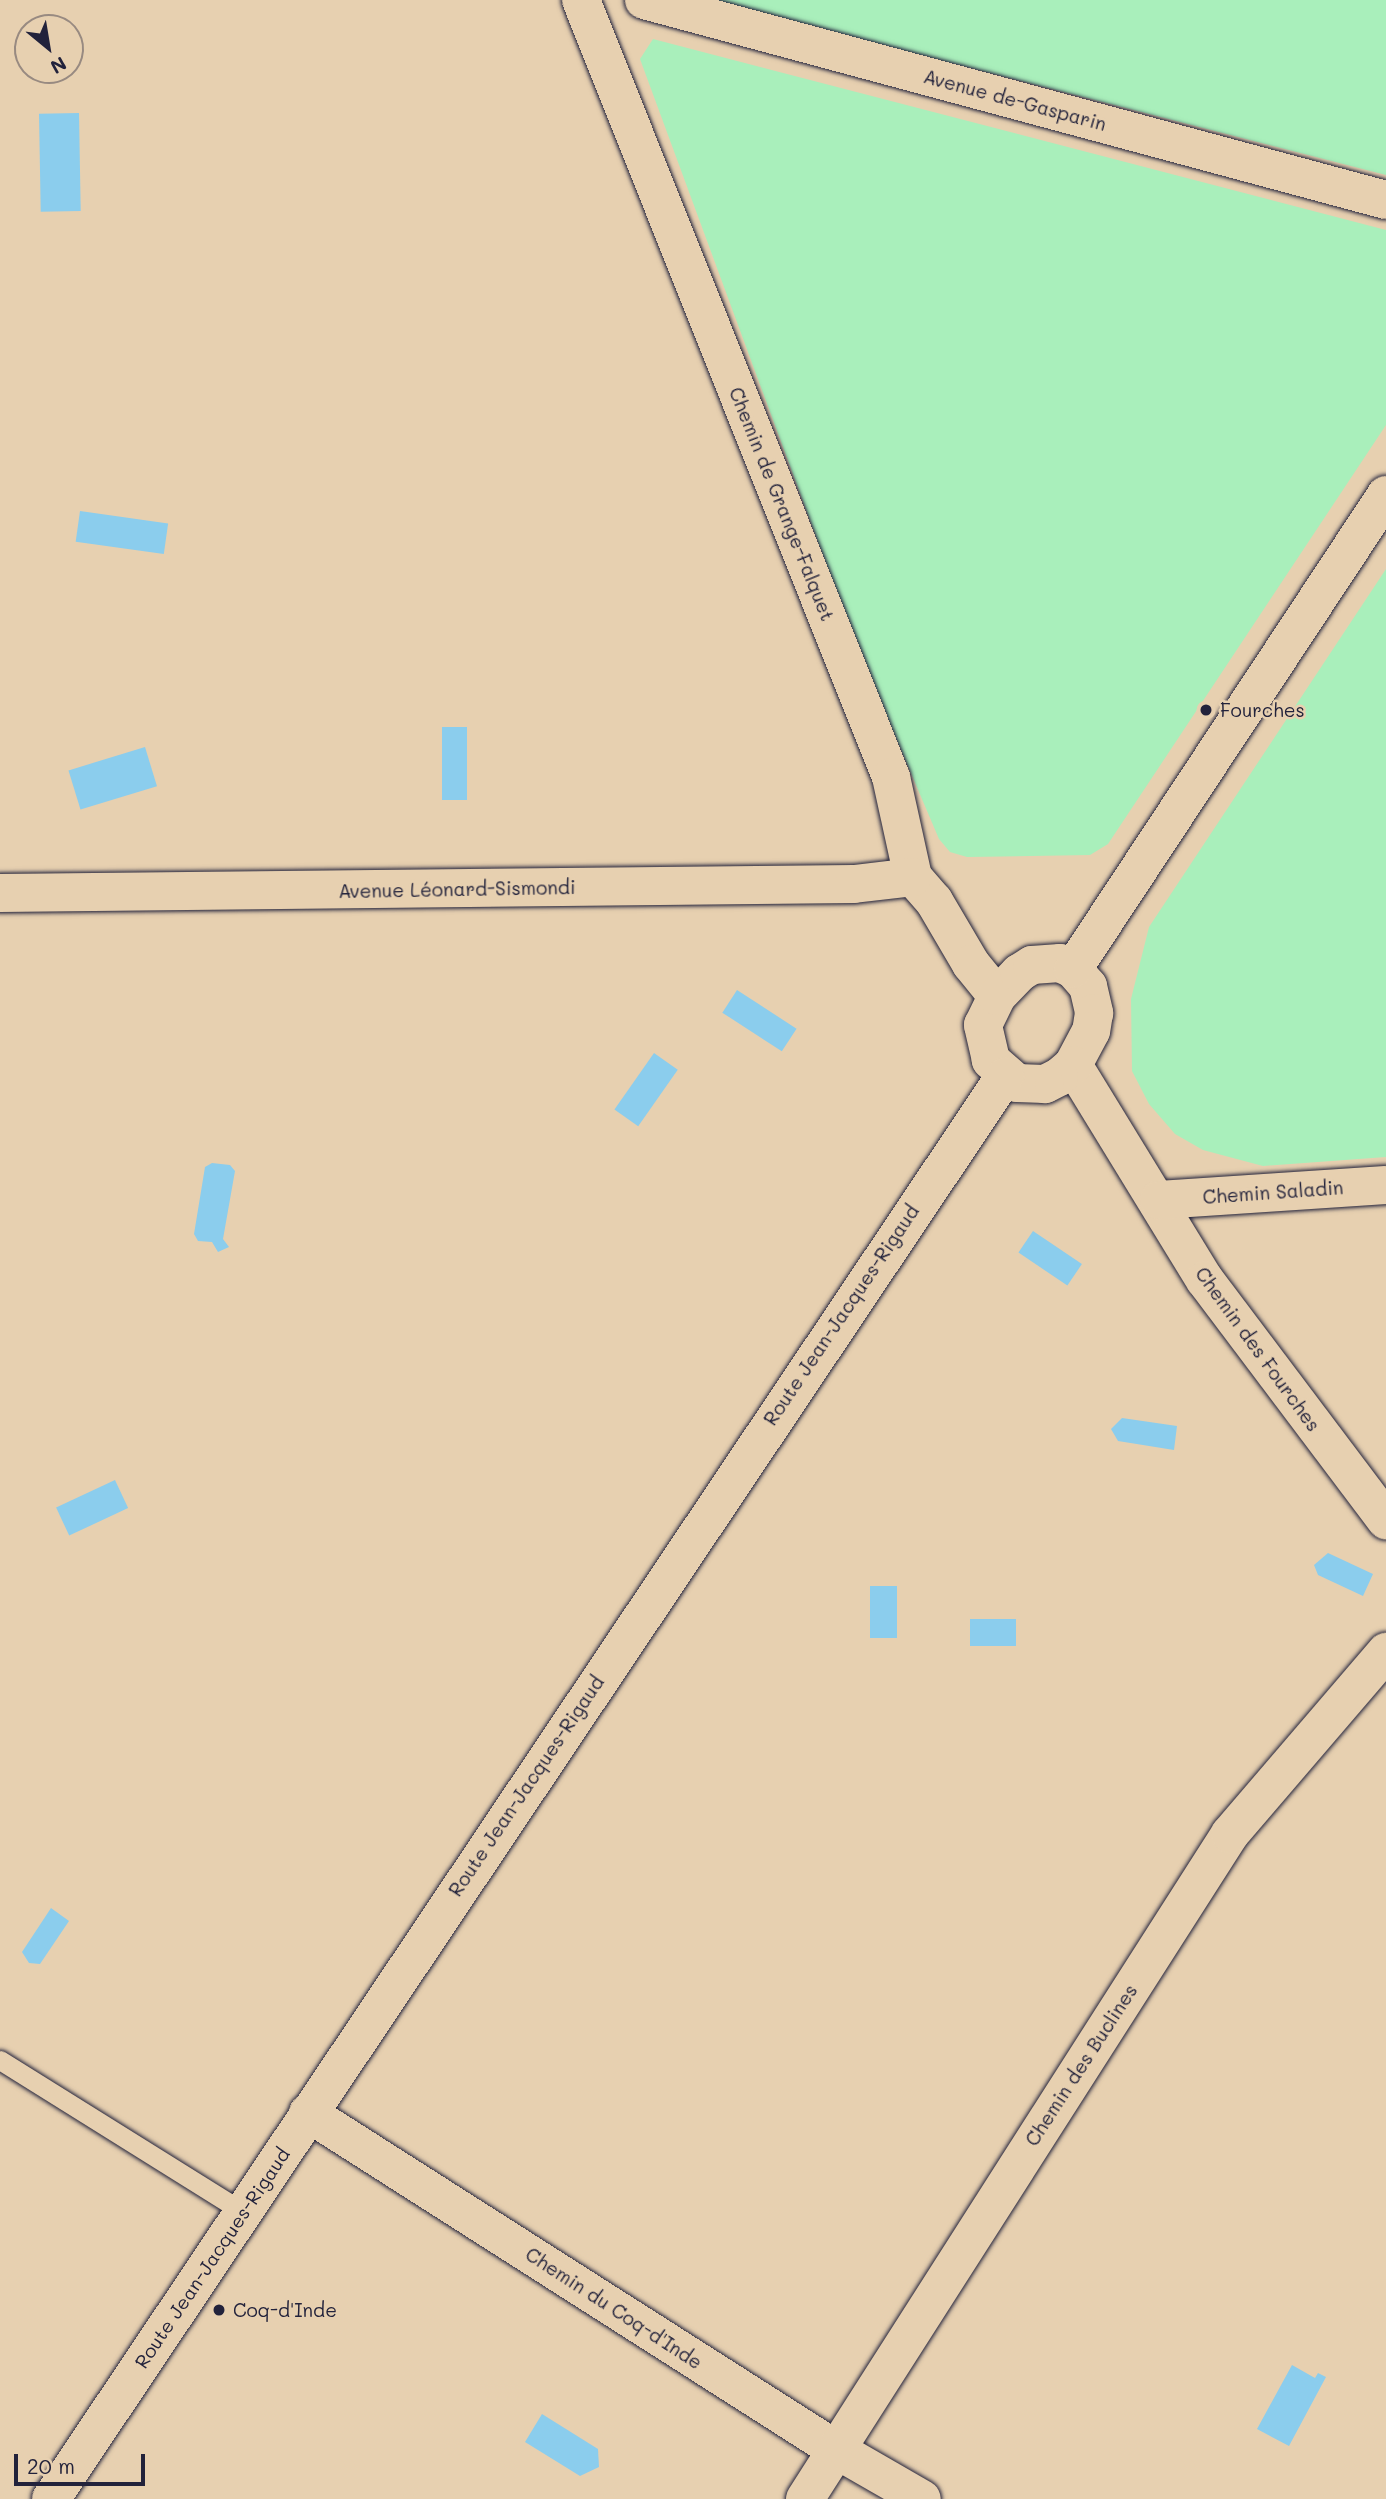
<!DOCTYPE html>
<html>
<head>
<meta charset="utf-8">
<style>
	body { margin:0 }
	#map { position:relative; width:1386px; height:2499px; overflow:hidden; background:#e7d0b0; font-family:Mali,sans-serif }
	div>[style] { position:absolute }
	.green>* { inset:0; background:#a9efbb }
	.water>* { inset:0; background:#8bcded; transform-origin:0 0 }
	.roads { filter:drop-shadow(0 0 2px #22223b) drop-shadow(0 0 2px #22223b) }
	.lane>* { height:19px; margin:-9.5px; padding:0 9.5px; transform-origin:9.5px; border-radius:9.5px; background:#e7d0b0 }
	.street>* { height:38px; margin:-19px; padding:0 19px; transform-origin:19px; border-radius:19px; background:#e7d0b0 }
	.secondary>* { height:38px; margin:-19px; padding:0 19px; transform-origin:19px; border-radius:19px; background:#e7d0b0 }
	.dots>* { width:19px; height:19px; translate:-50% -50%; box-sizing:border-box; border:4px solid #e7d0b0; border-radius:50% }
	span { translate:-50% -50%; white-space:nowrap; text-align:center; line-height:1.15; -webkit-text-stroke:5px #e7d0b0; paint-order:stroke }
	.street-label { font-size:19px; color:#22223b }
	.poi-label { font-size:19px; color:#22223b }
	.left { translate:0 -50%; text-align:left }
	.north { position:absolute; left:14px; top:14px; width:70px; height:70px; box-sizing:border-box; background:#e7d0b0; border:2px solid #988a81; border-radius:50%; rotate:150deg; font-size:19px; font-weight:700; line-height:28px; text-align:center; color:#22223b }
	.north::after { content:''; display:block; margin:auto; width:24px; height:32px; background:#22223b; clip-path:polygon(50% 0,100% 100%,50% 72%,0 100%) }
	.scale { position:absolute; left:14px; top:2454px; width:131px; height:32px; box-sizing:border-box; border:4px solid #22223b; border-top:0; padding-left:9px; font-size:21px; line-height:24px; white-space:nowrap; color:#22223b; -webkit-text-stroke:5px #e7d0b0; paint-order:stroke }
</style>
</head>
<body>
<div id="map">
	<div class="green">
		<div style="clip-path:polygon(709px 0,1386px 0,1386px 175px,916px 54px)"></div>
		<div style="clip-path:polygon(653px 39px,1386px 230px,1386px 425px,1108px 844px,1090px 855px,967px 857px,950px 852px,939px 839px,853px 637px,640px 59px)"></div>
		<div style="clip-path:polygon(1386px 569px,1386px 1157px,1263px 1166px,1203px 1150px,1175px 1134px,1149px 1104px,1132px 1071px,1131px 999px,1149px 927px)"></div>
	</div>
	<div class="water">
		<div style="left:79px;top:113px;width:98px;height:40px;rotate:89deg"></div>
		<div style="left:80px;top:511px;width:89px;height:31px;rotate:8deg"></div>
		<div style="left:442px;top:727px;width:25px;height:73px"></div>
		<div style="left:145px;top:747px;width:41px;height:80px;rotate:73deg"></div>
		<div style="left:737px;top:990px;width:71px;height:27px;rotate:33deg"></div>
		<div style="left:654px;top:1053px;width:29px;height:69px;rotate:35deg"></div>
		<div style="clip-path:polygon(212px 1163px,230px 1165px,235px 1171px,223px 1239px,229px 1247px,218px 1252px,212px 1242px,198px 1241px,194px 1234px,205px 1167px)"></div>
		<div style="left:1033px;top:1231px;width:59px;height:26px;rotate:34deg"></div>
		<div style="clip-path:polygon(1122px 1418px,1177px 1426px,1174px 1450px,1118px 1441px,1111px 1429px)"></div>
		<div style="left:115px;top:1480px;width:31px;height:65px;rotate:65deg"></div>
		<div style="clip-path:polygon(1328px 1553px,1373px 1574px,1363px 1596px,1318px 1575px,1314px 1565px)"></div>
		<div style="left:870px;top:1586px;width:27px;height:52px"></div>
		<div style="left:1016px;top:1619px;width:27px;height:46px;rotate:90deg"></div>
		<div style="clip-path:polygon(51px 1908px,69px 1921px,40px 1964px,29px 1963px,22px 1952px)"></div>
		<div style="clip-path:polygon(1292px 2365px,1315px 2378px,1318px 2373px,1326px 2377px,1289px 2446px,1257px 2429px)"></div>
		<div style="clip-path:polygon(542px 2414px,598px 2449px,599px 2467px,580px 2476px,525px 2442px)"></div>
	</div>
	<div class="roads">
		<div class="lane">
			<div style="left:0;top:2060px;width:287px;rotate:32deg"></div>
		</div>
		<div class="street">
			<div style="left:581px;top:0;width:837px;rotate:68.25deg"></div>
			<div style="left:891px;top:777px;width:102px;rotate:77.6deg"></div>
			<div style="left:913px;top:877px;width:32px;rotate:49deg"></div>
			<div style="left:934px;top:901px;width:73px;rotate:59.6deg"></div>
			<div style="left:971px;top:964px;width:41px;rotate:50.9deg"></div>
			<div style="left:644px;top:0;width:768px;rotate:15.09deg"></div>
			<div style="left:0;top:893px;width:854px;rotate:-0.6deg"></div>
			<div style="left:854px;top:884px;width:59px;rotate:-6.8deg"></div>
			<div style="left:1073px;top:1065px;width:252px;rotate:58.5deg"></div>
			<div style="left:1205px;top:1280px;width:301px;rotate:53deg"></div>
			<div style="left:1159px;top:1200px;width:227px;rotate:-3.8deg"></div>
			<div style="left:308px;top:2113px;width:625px;rotate:32.52deg"></div>
			<div style="left:835px;top:2449px;width:100px;rotate:29.9deg"></div>
			<div style="left:805px;top:2499px;width:789px;rotate:-57.42deg"></div>
			<div style="left:1230px;top:1834px;width:240px;rotate:-49.4deg"></div>
		</div>
		<div class="secondary">
			<div style="left:1060px;top:963px;width:14px;rotate:25deg"></div>
			<div style="left:1073px;top:969px;width:23px;rotate:49deg"></div>
			<div style="left:1088px;top:986px;width:28px;rotate:77deg"></div>
			<div style="left:1094px;top:1013px;width:18px;rotate:99deg"></div>
			<div style="left:1091px;top:1031px;width:38px;rotate:118deg"></div>
			<div style="left:1073px;top:1065px;width:18px;rotate:139deg"></div>
			<div style="left:1059px;top:1077px;width:16px;rotate:153deg"></div>
			<div style="left:1045px;top:1084px;width:28px;rotate:-178deg"></div>
			<div style="left:1017px;top:1083px;width:35px;rotate:-139deg"></div>
			<div style="left:991px;top:1060px;width:36px;rotate:-103deg"></div>
			<div style="left:983px;top:1025px;width:32px;rotate:-64deg"></div>
			<div style="left:997px;top:996px;width:32px;rotate:-46deg"></div>
			<div style="left:1019px;top:973px;width:15px;rotate:-32deg"></div>
			<div style="left:1032px;top:965px;width:28px;rotate:-4deg"></div>
			<div style="left:1073px;top:969px;width:568px;rotate:-56.56deg"></div>
			<div style="left:51px;top:2499px;width:1713px;rotate:-56.16deg"></div>
		</div>
	</div>
	<div class="dots">
		<div style="left:1206px;top:710px;background:#22223b"></div>
		<div style="left:219px;top:2310px;background:#22223b"></div>
	</div>
	<div class="street-label">
		<span style="left:1015px;top:100px;rotate:15deg">Avenue de-Gasparin</span>
		<span style="left:782px;top:504px;rotate:68deg">Chemin de Grange-Falquet</span>
		<span style="left:457px;top:889px;rotate:-1deg">Avenue Léonard-Sismondi</span>
		<span style="left:1273px;top:1192px;rotate:-4deg">Chemin Saladin</span>
		<span style="left:841px;top:1315px;rotate:-56deg">Route Jean-Jacques-Rigaud</span>
		<span style="left:1258px;top:1349px;rotate:54deg">Chemin des Fourches</span>
		<span style="left:526px;top:1786px;rotate:-56deg">Route Jean-Jacques-Rigaud</span>
		<span style="left:1081px;top:2065px;rotate:-57deg">Chemin des Buclines</span>
		<span style="left:212px;top:2258px;rotate:-56deg">Route Jean-Jacques-Rigaud</span>
		<span style="left:614px;top:2308px;rotate:33deg">Chemin du Coq-d'Inde</span>
	</div>
	<div class="poi-label">
		<span class="left" style="left:1220px;top:710px">Fourches</span>
		<span class="left" style="left:233px;top:2310px">Coq-d'Inde</span>
	</div>
	<div class="north">N</div>
	<div class="scale">20 m</div>
</div>
</body>
</html>
